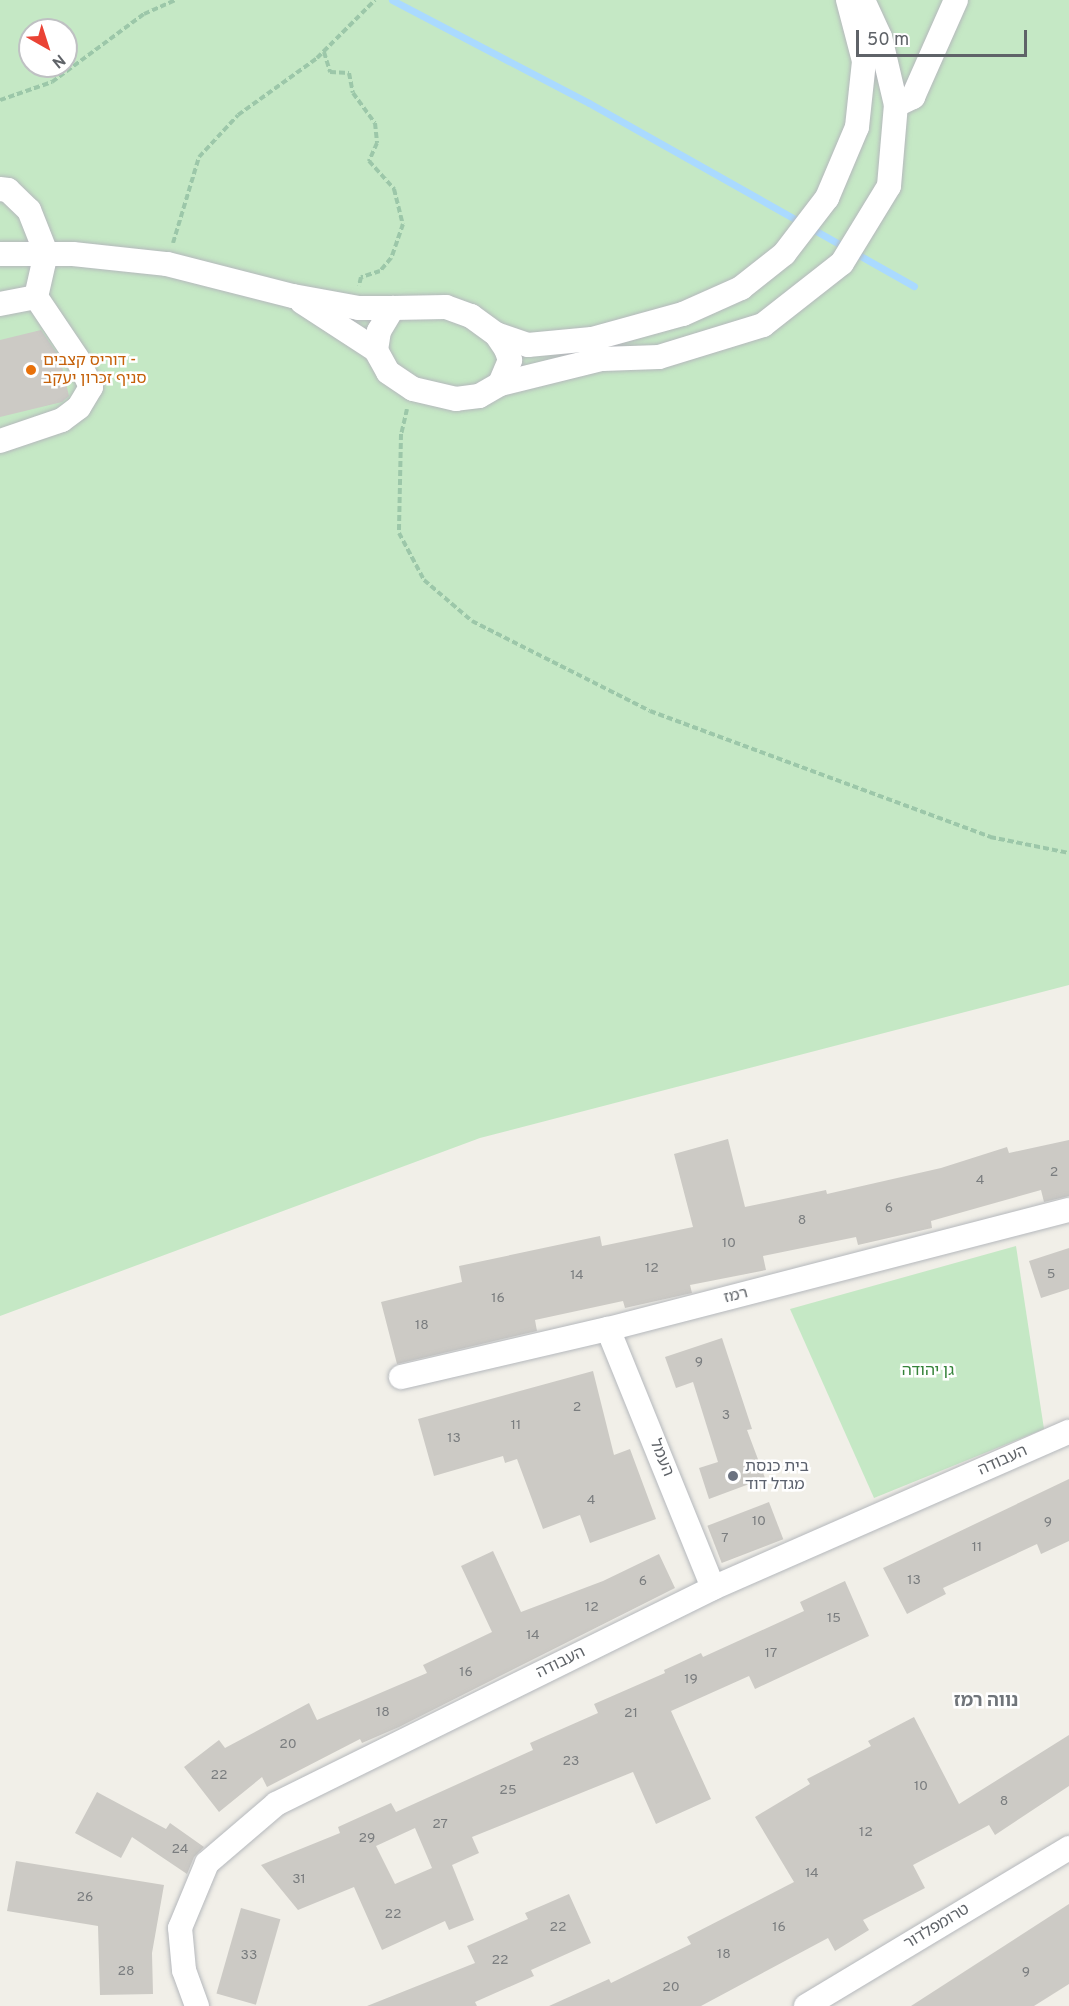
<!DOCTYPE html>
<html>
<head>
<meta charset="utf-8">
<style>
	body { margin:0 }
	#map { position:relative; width:1069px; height:2006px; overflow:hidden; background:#f1efe8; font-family:Overpass,"Noto Sans Hebrew",sans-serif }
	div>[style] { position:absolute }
	.green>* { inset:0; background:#c5e8c5 }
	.stream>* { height:7px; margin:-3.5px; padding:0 3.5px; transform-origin:3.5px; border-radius:3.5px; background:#aadaff }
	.building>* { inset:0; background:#cccac5; transform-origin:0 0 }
	.path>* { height:4px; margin-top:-2px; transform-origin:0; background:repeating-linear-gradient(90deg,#9cc7a9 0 6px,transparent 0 9px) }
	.roads { filter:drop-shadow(0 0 2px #b5b8bc) drop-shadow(0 0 2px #b5b8bc) }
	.minor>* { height:24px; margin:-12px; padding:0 12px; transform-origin:12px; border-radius:12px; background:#fff }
	.dots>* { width:16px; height:16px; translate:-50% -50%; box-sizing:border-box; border:3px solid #fff; border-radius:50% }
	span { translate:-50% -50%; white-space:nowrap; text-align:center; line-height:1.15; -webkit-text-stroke:5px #fff; paint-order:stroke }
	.number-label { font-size:14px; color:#7a7d7f }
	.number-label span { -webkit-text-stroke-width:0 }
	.food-label { font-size:16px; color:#c56008 }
	.left { translate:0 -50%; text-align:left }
	.street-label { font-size:16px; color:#5f6368 }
	.park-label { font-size:16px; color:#348238 }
	.worship-label { font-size:16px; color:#5b616d }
	.neighbourhood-label { font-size:18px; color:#70757a; font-weight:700 }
	.north { position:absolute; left:18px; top:18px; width:60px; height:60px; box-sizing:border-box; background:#fff; border:2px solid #bfc1c3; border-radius:50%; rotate:141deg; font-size:16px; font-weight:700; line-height:24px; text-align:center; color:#5f6368 }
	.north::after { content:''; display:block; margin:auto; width:21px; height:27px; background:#ea4335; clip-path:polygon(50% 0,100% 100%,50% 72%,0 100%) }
	.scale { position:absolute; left:856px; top:30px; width:171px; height:27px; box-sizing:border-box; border:3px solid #5f6368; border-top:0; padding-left:8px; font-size:18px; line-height:21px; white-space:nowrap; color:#5f6368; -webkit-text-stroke:4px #fff; paint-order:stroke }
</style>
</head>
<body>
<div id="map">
	<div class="green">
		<div style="clip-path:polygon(evenodd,0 0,1069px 0,1069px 985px,480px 1138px,0 1316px,0 0,30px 30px,66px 30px,66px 66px,30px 66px,30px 30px)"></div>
		<div style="clip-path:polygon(1016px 1246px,1044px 1429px,874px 1498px,790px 1309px)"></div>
	</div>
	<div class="stream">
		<div style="left:392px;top:0;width:222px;rotate:27.6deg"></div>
		<div style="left:589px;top:103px;width:373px;rotate:29.4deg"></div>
	</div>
	<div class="building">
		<div style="clip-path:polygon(41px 330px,60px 358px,69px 396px,62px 402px,0 417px,0 340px)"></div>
		<div style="clip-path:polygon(728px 1139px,745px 1207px,826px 1190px,827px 1194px,941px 1168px,1007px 1147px,1009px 1153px,1069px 1140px,1069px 1196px,1044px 1202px,1041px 1190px,931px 1221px,932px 1228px,858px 1245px,856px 1237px,763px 1256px,766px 1270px,690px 1285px,692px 1293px,625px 1308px,623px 1301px,535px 1320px,537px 1331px,397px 1364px,381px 1302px,462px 1282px,459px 1266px,600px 1236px,602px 1246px,693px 1227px,674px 1154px)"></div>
		<div style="clip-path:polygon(1069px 1248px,1069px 1289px,1041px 1298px,1029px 1261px)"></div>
		<div style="clip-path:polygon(722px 1338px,752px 1429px,747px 1430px,765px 1478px,709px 1499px,699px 1468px,718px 1462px,693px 1382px,676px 1388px,665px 1357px)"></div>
		<div style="clip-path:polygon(593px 1371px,614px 1455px,630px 1449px,656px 1519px,590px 1543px,580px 1515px,543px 1529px,517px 1459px,505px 1463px,503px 1456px,434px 1476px,418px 1419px)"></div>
		<div style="clip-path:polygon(1069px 1479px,1069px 1541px,1041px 1554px,1037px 1544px,943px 1588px,946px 1594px,907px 1614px,883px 1568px)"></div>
		<div style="left:769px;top:1502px;width:40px;height:66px;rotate:69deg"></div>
		<div style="clip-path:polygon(493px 1551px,521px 1612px,603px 1581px,659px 1554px,675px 1588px,399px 1727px,362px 1743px,360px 1739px,267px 1787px,262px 1777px,219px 1812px,184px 1767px,219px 1740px,225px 1748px,309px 1703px,317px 1720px,427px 1673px,423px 1665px,492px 1632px,461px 1566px)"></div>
		<div style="clip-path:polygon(evenodd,845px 1581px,869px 1636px,755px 1689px,749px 1676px,671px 1711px,711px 1799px,656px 1824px,633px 1772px,472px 1837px,479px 1853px,452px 1865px,474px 1920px,449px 1930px,445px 1921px,382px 1950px,354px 1887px,298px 1910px,261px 1865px,340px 1833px,338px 1827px,391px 1803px,396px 1812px,533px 1750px,530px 1743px,598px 1713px,594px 1704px,665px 1673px,664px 1670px,701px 1653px,703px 1657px,804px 1611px,800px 1602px,845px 1581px,415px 1828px,432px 1868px,395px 1884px,376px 1846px,415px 1828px)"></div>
		<div style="clip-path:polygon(914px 1717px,959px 1804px,1069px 1735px,1069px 1786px,995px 1835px,989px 1825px,913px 1865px,925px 1888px,863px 1920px,869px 1930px,835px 1951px,828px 1938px,701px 2006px,549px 2006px,609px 1979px,611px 1983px,691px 1944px,687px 1937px,794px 1882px,755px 1817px,810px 1784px,807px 1779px,871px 1746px,868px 1741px)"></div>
		<div style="clip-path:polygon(97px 1792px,166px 1829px,170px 1823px,204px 1847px,194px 1857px,187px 1874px,132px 1837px,121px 1858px,75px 1833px)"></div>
		<div style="clip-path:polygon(16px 1861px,164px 1885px,152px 1953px,153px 1994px,100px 1995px,98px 1926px,7px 1911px)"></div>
		<div style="clip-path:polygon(569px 1894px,591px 1943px,531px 1970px,534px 1976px,475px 2002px,477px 2006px,367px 2006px,475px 1963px,467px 1946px,528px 1919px,525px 1913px)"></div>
		<div style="clip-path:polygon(1069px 1904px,1069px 1984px,1034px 2006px,911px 2006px)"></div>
		<div style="left:241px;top:1908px;width:41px;height:89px;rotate:16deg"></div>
	</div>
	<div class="path">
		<div style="left:324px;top:52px;width:21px;rotate:73deg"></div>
		<div style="left:330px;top:72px;width:19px;rotate:3deg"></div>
		<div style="left:349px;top:73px;width:20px;rotate:79deg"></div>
		<div style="left:353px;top:93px;width:37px;rotate:54deg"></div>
		<div style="left:375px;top:123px;width:20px;rotate:84deg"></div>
		<div style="left:377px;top:143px;width:20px;rotate:114deg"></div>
		<div style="left:369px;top:161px;width:38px;rotate:48deg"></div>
		<div style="left:394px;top:189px;width:36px;rotate:76deg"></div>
		<div style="left:403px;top:224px;width:36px;rotate:109deg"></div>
		<div style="left:391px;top:258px;width:17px;rotate:130deg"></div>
		<div style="left:380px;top:271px;width:20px;rotate:162deg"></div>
		<div style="left:361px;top:277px;width:9px;rotate:103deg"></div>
		<div style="left:0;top:100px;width:55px;rotate:-19.1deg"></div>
		<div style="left:52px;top:82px;width:114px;rotate:-36.5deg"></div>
		<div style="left:144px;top:14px;width:34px;rotate:-24deg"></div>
		<div style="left:173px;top:243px;width:90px;rotate:-73.2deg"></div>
		<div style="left:199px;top:157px;width:57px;rotate:-47.1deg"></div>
		<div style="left:238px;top:115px;width:97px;rotate:-35.8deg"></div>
		<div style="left:317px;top:58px;width:82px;rotate:-45deg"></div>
		<div style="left:407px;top:409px;width:26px;rotate:103deg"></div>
		<div style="left:401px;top:434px;width:99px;rotate:91.2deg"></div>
		<div style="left:399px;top:533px;width:53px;rotate:62deg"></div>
		<div style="left:424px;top:580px;width:63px;rotate:40.5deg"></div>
		<div style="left:472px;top:621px;width:199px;rotate:26.8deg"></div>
		<div style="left:650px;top:711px;width:363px;rotate:20.3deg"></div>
		<div style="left:990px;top:837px;width:81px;rotate:11.4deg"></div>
	</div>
	<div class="roads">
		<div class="minor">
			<div style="left:896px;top:105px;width:19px;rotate:-25deg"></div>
			<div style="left:913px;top:97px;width:106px;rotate:-66.1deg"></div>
			<div style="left:0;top:189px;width:8px;rotate:7deg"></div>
			<div style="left:8px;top:190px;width:29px;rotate:44deg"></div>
			<div style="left:29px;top:210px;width:46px;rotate:68.4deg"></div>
			<div style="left:46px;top:253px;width:45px;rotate:102.8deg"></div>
			<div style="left:36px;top:297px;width:37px;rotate:169deg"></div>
			<div style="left:0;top:254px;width:73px"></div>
			<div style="left:73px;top:254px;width:95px;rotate:6.1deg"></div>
			<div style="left:167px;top:264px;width:130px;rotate:14.3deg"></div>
			<div style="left:293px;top:296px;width:67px;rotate:10.3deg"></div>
			<div style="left:359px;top:308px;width:34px"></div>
			<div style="left:302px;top:302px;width:88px;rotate:33deg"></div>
			<div style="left:446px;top:307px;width:27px;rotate:20deg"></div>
			<div style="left:471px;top:316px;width:31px;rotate:36deg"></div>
			<div style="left:496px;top:334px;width:18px;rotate:56deg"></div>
			<div style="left:506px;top:349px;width:12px;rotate:70deg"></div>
			<div style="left:510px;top:360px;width:26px;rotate:113deg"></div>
			<div style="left:500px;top:384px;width:24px;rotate:150deg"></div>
			<div style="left:479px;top:396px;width:23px;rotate:173deg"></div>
			<div style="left:456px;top:399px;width:44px;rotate:-166.9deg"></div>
			<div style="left:413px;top:389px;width:30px;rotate:-146deg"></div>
			<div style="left:388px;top:372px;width:25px;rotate:-119deg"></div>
			<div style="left:376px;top:350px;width:19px;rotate:-81deg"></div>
			<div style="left:379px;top:331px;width:27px;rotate:-59deg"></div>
			<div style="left:393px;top:308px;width:53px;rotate:-1.1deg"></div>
			<div style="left:496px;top:334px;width:34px;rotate:19deg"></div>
			<div style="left:528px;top:345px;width:64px;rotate:-5.4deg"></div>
			<div style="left:592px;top:339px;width:94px;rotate:-15.4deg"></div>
			<div style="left:683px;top:314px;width:64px;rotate:-24.1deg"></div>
			<div style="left:741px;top:288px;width:55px;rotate:-38.3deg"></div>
			<div style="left:784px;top:254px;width:71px;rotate:-52.5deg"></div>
			<div style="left:827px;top:198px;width:77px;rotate:-67.1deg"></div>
			<div style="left:857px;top:127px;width:66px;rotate:-83.9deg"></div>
			<div style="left:864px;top:61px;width:63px;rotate:-104.7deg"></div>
			<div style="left:500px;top:384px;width:105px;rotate:-13.8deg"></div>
			<div style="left:602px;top:359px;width:57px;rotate:-2deg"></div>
			<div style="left:659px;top:357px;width:109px;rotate:-17.1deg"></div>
			<div style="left:763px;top:325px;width:100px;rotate:-38.1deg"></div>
			<div style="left:842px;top:263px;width:90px;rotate:-58.6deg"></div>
			<div style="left:889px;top:186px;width:81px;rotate:-85.1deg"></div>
			<div style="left:896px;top:105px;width:70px;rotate:-103.2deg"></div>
			<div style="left:880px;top:37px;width:41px;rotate:-114.7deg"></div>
			<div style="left:0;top:441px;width:65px;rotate:-18.7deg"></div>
			<div style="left:62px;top:420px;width:21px;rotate:-37deg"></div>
			<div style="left:79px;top:407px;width:23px;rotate:-59deg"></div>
			<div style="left:91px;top:387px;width:32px;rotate:-116deg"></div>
			<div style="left:77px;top:358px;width:73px;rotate:-123.9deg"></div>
			<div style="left:608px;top:1329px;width:279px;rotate:67.9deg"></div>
			<div style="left:401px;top:1377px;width:212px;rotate:-13.1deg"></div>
			<div style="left:608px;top:1329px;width:476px;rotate:-14.5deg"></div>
			<div style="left:197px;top:2006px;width:38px;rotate:-110deg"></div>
			<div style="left:184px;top:1970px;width:42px;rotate:-95.4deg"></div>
			<div style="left:180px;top:1928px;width:70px;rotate:-67.4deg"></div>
			<div style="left:207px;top:1863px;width:91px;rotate:-40.5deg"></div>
			<div style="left:276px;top:1804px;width:487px;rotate:-26.3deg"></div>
			<div style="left:713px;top:1588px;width:389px;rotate:-23.7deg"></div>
			<div style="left:806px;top:2006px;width:307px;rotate:-31deg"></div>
		</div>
	</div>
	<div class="dots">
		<div style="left:31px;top:370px;background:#e8710a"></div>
		<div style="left:733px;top:1476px;background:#6b7280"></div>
	</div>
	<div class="number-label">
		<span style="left:1054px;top:1173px">2</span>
		<span style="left:980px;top:1181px">4</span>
		<span style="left:889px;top:1209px">6</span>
		<span style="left:802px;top:1221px">8</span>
		<span style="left:729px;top:1244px">10</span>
		<span style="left:652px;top:1269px">12</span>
		<span style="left:1051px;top:1275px">5</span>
		<span style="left:577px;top:1276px">14</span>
		<span style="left:498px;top:1299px">16</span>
		<span style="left:422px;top:1326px">18</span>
		<span style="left:699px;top:1363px">9</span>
		<span style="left:577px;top:1408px">2</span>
		<span style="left:726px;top:1416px">3</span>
		<span style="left:516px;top:1426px">11</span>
		<span style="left:454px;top:1439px">13</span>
		<span style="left:591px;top:1501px">4</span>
		<span style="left:759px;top:1522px">10</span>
		<span style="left:1048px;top:1523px">9</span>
		<span style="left:725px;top:1539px">7</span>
		<span style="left:977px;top:1548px">11</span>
		<span style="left:914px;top:1581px">13</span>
		<span style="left:643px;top:1582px">6</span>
		<span style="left:592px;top:1608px">12</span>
		<span style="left:834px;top:1619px">15</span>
		<span style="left:533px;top:1636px">14</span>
		<span style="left:771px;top:1654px">17</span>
		<span style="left:466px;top:1673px">16</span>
		<span style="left:691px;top:1680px">19</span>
		<span style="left:383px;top:1713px">18</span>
		<span style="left:631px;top:1714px">21</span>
		<span style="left:288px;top:1745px">20</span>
		<span style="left:571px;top:1762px">23</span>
		<span style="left:219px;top:1776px">22</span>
		<span style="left:921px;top:1787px">10</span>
		<span style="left:508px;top:1791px">25</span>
		<span style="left:1004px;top:1802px">8</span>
		<span style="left:440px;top:1825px">27</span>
		<span style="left:866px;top:1833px">12</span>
		<span style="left:367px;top:1839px">29</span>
		<span style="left:180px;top:1850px">24</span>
		<span style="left:812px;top:1874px">14</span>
		<span style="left:299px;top:1880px">31</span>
		<span style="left:85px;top:1898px">26</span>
		<span style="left:393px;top:1915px">22</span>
		<span style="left:558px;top:1928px">22</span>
		<span style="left:779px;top:1928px">16</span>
		<span style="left:724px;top:1955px">18</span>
		<span style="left:249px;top:1956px">33</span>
		<span style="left:500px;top:1961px">22</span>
		<span style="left:126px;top:1972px">28</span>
		<span style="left:1026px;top:1973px">9</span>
		<span style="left:671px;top:1988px">20</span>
	</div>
	<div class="food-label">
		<span class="left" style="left:43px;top:370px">דוריס קצבים -<br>סניף זכרון יעקב</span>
	</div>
	<div class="street-label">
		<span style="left:736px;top:1296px;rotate:-14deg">רמז</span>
		<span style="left:661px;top:1458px;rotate:68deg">העמל</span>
		<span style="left:1003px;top:1461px;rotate:-24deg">העבודה</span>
		<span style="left:561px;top:1663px;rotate:-26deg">העבודה</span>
		<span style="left:937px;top:1927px;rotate:-31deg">טרומפלדור</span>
	</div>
	<div class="park-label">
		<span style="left:928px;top:1371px">גן יהודה</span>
	</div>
	<div class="worship-label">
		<span class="left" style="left:745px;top:1476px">בית כנסת<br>מגדל דוד</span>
	</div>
	<div class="neighbourhood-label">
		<span style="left:986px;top:1702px">נווה רמז</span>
	</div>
	<div class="north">N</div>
	<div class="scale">50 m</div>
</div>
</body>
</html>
